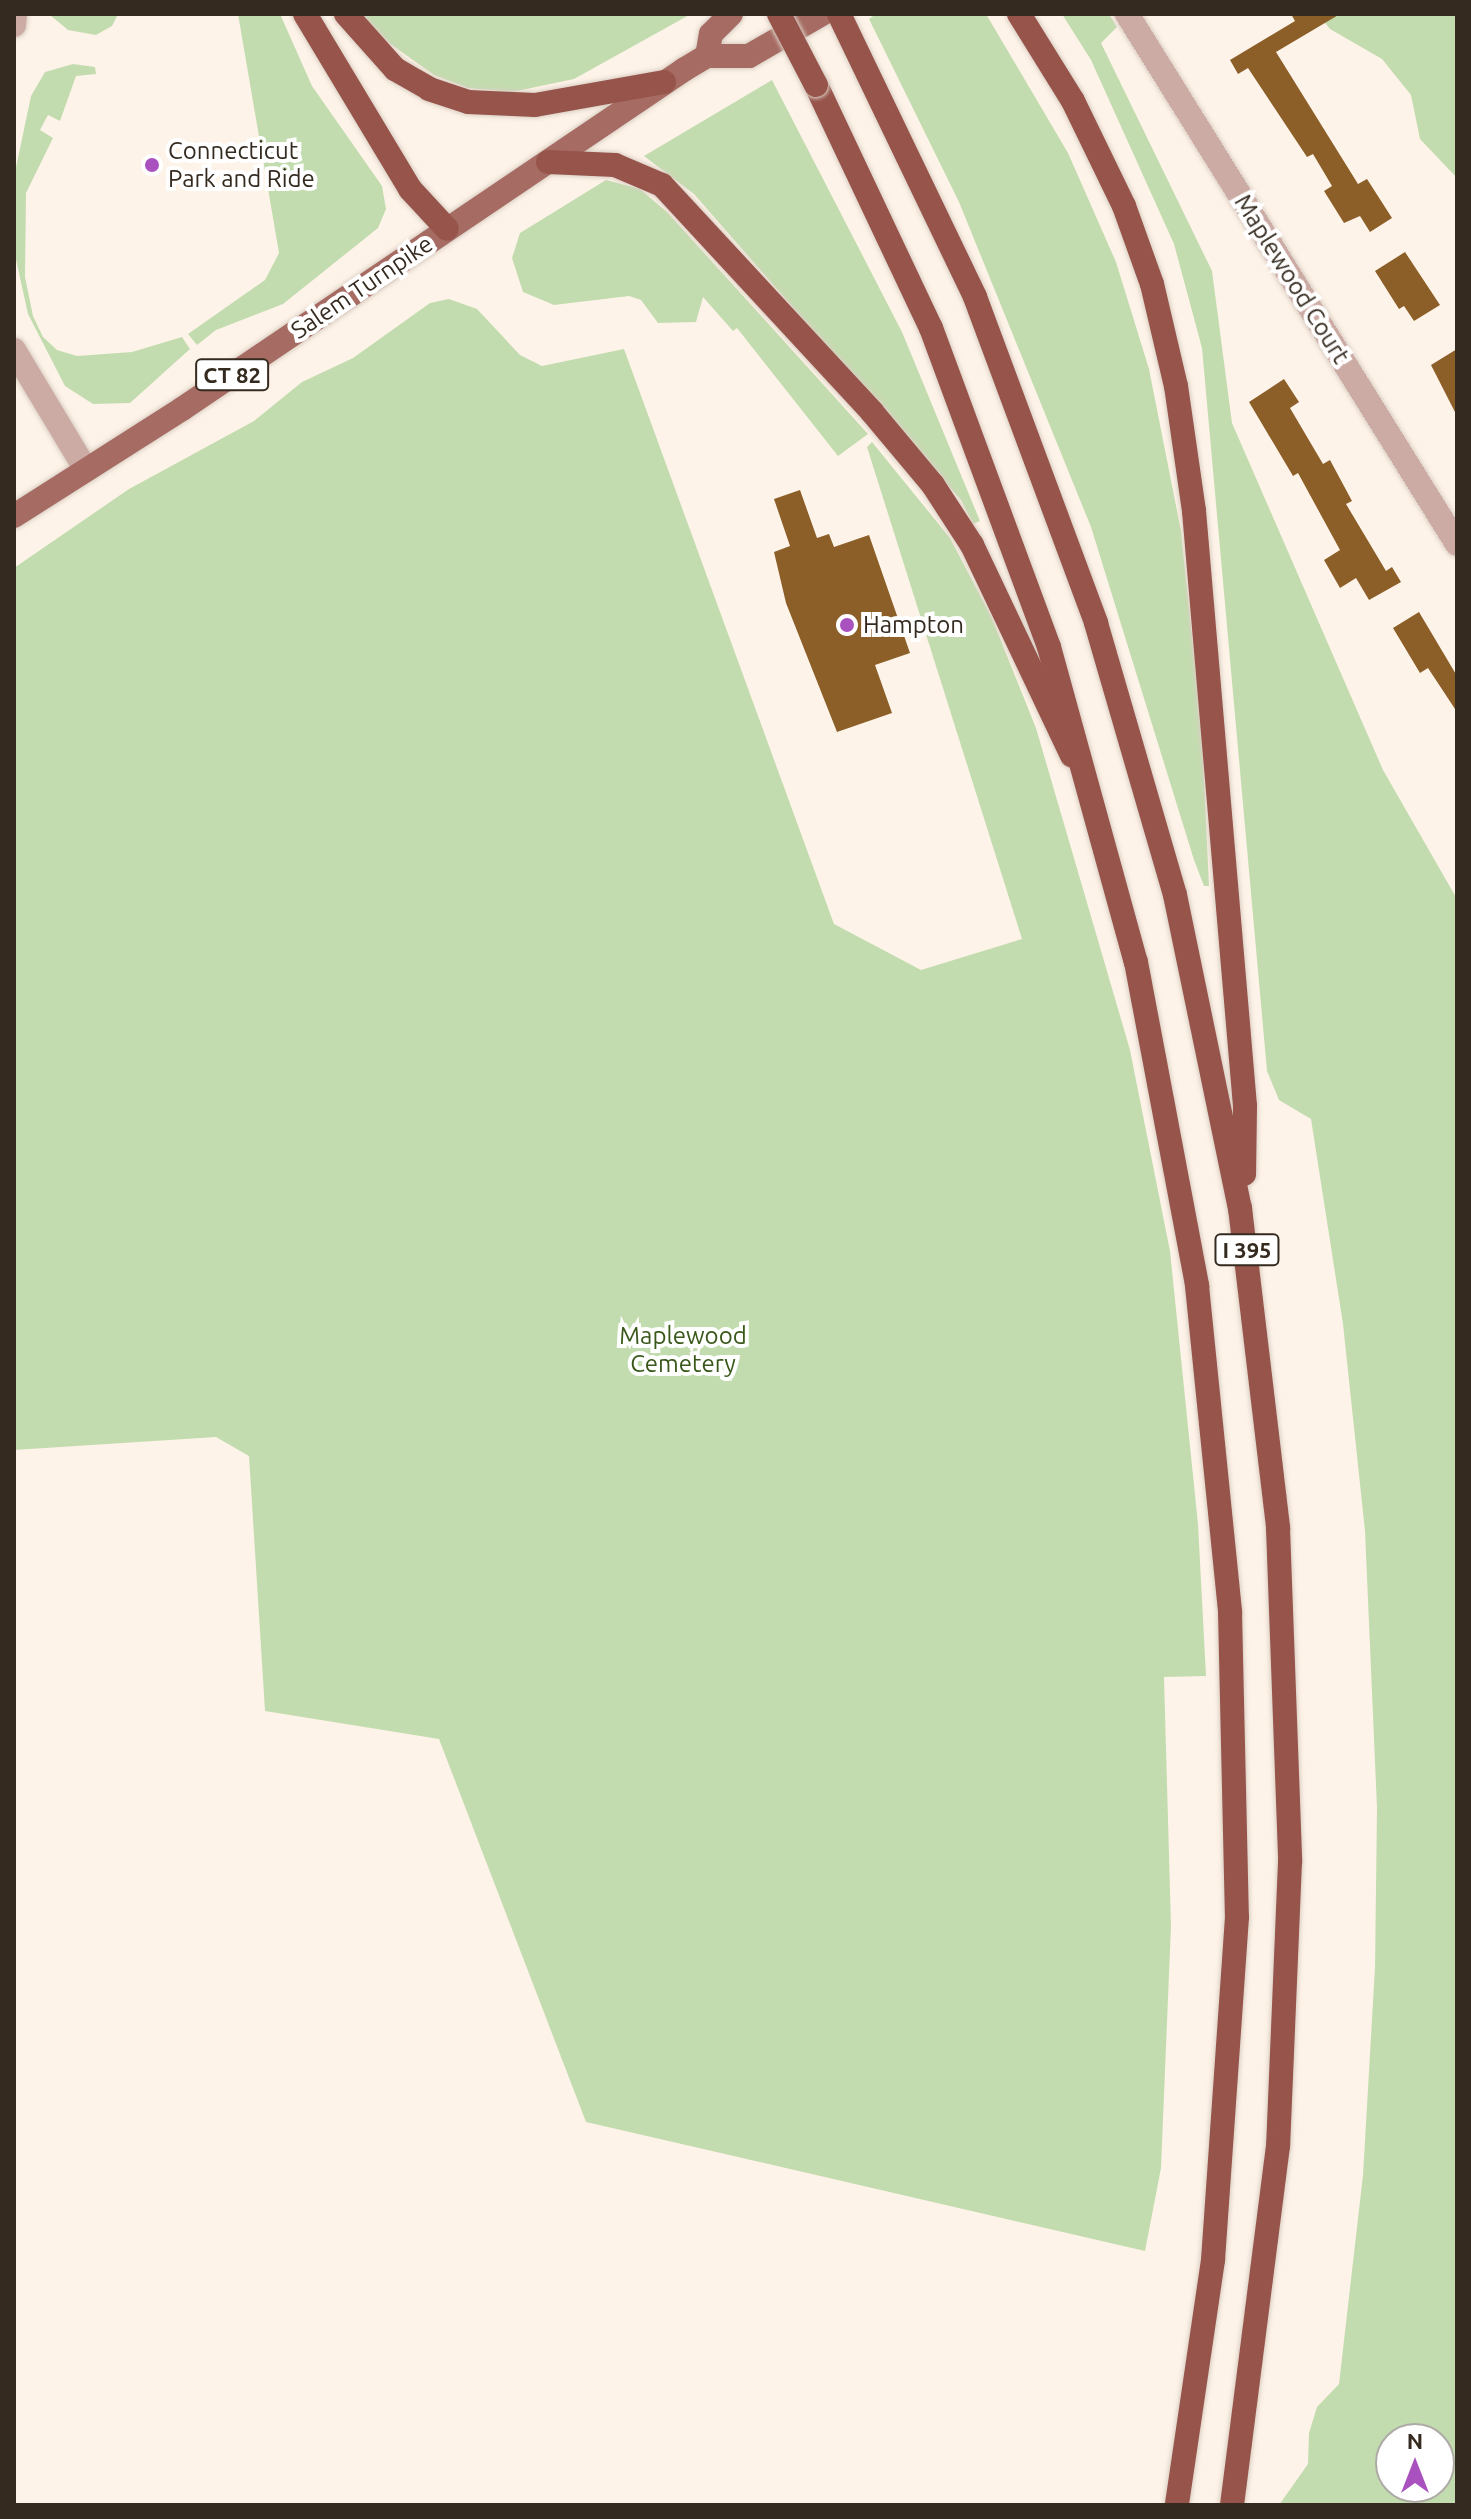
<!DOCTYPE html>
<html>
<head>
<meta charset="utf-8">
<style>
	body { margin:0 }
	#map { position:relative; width:1471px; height:2519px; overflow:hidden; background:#fef3e8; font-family:Ubuntu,sans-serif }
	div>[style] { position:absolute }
	.green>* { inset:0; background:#c3dcaf }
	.building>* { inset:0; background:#8c5f29 }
	.roads { filter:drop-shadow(0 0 2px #dacfc4) drop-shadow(0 0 2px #dacfc4) }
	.minor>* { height:24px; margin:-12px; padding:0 12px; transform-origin:12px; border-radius:12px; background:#cdaba5 }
	.major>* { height:24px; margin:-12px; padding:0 12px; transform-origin:12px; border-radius:12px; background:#a66b63 }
	.highway>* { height:24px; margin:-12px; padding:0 12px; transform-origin:12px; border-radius:12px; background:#97544b }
	.bridges { filter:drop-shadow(0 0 2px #dacfc4) drop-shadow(0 0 2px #dacfc4) }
	.highway-bridge>* { height:24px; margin:-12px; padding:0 12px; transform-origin:12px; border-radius:12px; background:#97544b }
	.dots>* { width:22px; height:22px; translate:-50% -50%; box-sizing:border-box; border:4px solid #fff; border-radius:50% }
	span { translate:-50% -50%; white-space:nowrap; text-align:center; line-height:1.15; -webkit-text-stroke:8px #fff; paint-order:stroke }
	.shield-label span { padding:2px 6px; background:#fff; border:2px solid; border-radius:6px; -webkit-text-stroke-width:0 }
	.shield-label { font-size:22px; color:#342a1f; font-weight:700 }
	.poi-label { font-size:24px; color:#342a1f }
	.left { translate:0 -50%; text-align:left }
	.street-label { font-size:24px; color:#342a1f }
	.park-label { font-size:24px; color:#39581a }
	.frame { position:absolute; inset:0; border:16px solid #342a1f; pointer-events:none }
	.north { position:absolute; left:1375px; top:2423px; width:80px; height:80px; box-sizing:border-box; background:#fff; border:2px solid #aeaaa5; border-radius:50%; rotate:0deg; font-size:22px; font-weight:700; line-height:32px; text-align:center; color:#342a1f }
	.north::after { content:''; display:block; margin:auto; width:28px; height:36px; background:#a952bf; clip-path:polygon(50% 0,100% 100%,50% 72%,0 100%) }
</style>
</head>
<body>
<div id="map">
	<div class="green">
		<div style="clip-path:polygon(238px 14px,280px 14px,312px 86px,382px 186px,386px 209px,378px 228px,283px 304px,216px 330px,197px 345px,188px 334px,265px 280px,279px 253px)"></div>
		<div style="clip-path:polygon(363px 14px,691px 14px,574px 79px,512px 92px,468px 88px,434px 75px,382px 38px)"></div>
		<div style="clip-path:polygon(876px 14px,986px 14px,1068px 153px,1116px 262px,1149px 369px,1181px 531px,1202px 733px,1209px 886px,1204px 886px,1194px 860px,1091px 527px,959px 202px,869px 19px)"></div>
		<div style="clip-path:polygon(evenodd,1062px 14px,1109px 14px,1117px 27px,1101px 43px,1212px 271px,1232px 423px,1383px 770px,1457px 899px,1457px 2505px,1279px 2505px,1308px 2464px,1309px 2433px,1317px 2407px,1339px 2384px,1363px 2175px,1375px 1967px,1377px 1808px,1365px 1531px,1343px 1324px,1311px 1119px,1279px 1100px,1267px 1071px,1202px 348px,1174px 244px,1091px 60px,1062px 14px,1391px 2439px,1439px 2439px,1439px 2487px,1391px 2487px,1391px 2439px)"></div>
		<div style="clip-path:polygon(1318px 14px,1457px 14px,1457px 178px,1420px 139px,1411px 95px,1382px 59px,1330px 29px)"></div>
		<div style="clip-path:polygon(50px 15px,117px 14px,117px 16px,112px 26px,96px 35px,68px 30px)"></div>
		<div style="clip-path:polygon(73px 64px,95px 67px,96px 74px,76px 76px,60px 121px,48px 115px,40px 130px,53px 138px,26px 193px,25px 277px,33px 316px,43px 337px,57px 350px,77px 356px,132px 352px,182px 337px,190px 349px,130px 403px,93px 404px,65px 386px,28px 314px,15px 255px,14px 177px,31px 96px,45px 72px)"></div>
		<div style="clip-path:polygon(772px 80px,902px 332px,980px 521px,973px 524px,961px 500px,694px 194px,644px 156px)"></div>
		<div style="clip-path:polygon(606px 180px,640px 189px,668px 213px,868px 434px,838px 456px,737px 328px,733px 331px,703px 297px,696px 322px,658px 323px,641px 300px,629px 296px,554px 305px,523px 292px,512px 258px,520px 233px)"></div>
		<div style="clip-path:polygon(449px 299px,477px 309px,520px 355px,542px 366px,624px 349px,834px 924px,921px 970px,1022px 939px,867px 447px,872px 442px,950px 538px,991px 616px,1036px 728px,1130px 1050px,1170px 1251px,1198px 1524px,1206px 1676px,1164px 1677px,1171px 1926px,1161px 2168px,1145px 2251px,586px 2122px,439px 1739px,265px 1711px,249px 1456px,216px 1437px,14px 1450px,14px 568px,129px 489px,254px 421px,302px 382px,353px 358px,430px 303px)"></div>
	</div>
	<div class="building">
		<div style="clip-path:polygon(1291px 14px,1340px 14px,1276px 52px,1358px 184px,1367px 179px,1392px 218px,1370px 232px,1360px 216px,1344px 223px,1324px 191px,1332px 186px,1313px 154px,1307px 157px,1248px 68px,1238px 74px,1230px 60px,1295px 21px)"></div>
		<div style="clip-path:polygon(1405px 252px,1440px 305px,1414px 321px,1404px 306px,1399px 309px,1375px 271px)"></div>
		<div style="clip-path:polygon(1457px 349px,1457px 416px,1431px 365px)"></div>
		<div style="clip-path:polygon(1284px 379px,1299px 402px,1290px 408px,1323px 464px,1330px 460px,1352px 501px,1346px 504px,1386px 571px,1392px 567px,1401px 582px,1369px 600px,1356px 578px,1340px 588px,1324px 560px,1340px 550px,1298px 473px,1293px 476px,1249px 402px)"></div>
		<div style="clip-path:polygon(800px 490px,817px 538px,829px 534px,834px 547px,869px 535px,910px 653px,875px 665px,892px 713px,837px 732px,786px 603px,774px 552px,790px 546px,774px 499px)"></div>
		<div style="clip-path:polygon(1419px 612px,1457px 676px,1457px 712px,1428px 668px,1420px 673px,1393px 628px)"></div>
	</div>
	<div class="roads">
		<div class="minor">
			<div style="left:1127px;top:14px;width:624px;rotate:58.09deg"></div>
			<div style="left:14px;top:25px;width:11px;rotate:-85deg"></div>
			<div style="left:14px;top:350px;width:140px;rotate:59deg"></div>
		</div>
		<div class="major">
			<div style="left:707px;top:56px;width:22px;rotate:-80deg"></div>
			<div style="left:711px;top:34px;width:28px;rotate:-45deg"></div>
			<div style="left:14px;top:516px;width:199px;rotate:-32.5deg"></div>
			<div style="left:182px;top:409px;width:607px;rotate:-34.06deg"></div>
			<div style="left:685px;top:69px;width:26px;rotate:-31deg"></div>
			<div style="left:707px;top:56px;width:42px"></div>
			<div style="left:749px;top:56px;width:84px;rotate:-29.9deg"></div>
		</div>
		<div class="highway">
			<div style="left:305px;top:14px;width:204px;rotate:59deg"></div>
			<div style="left:410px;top:189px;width:54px;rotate:47.2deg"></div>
			<div style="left:346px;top:14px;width:74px;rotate:48.3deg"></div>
			<div style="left:395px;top:69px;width:39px;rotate:30deg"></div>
			<div style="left:429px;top:89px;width:41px;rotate:18.4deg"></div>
			<div style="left:468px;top:102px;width:67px;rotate:2.6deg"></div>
			<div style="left:535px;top:105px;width:131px;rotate:-10.1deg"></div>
			<div style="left:839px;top:14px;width:314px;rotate:64.3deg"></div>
			<div style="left:975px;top:297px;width:348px;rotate:69.6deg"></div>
			<div style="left:1096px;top:623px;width:283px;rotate:73.8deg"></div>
			<div style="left:1175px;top:895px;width:320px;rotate:78.3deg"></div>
			<div style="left:1240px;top:1208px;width:322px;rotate:83.2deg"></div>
			<div style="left:1278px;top:1528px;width:334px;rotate:87.9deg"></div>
			<div style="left:1290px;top:1862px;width:284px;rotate:92.4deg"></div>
			<div style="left:1278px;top:2146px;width:362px;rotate:97.3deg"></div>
			<div style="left:1019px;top:14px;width:102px;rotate:58.2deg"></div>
			<div style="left:1073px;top:101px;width:117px;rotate:64.1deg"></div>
			<div style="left:1124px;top:206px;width:83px;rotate:70.3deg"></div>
			<div style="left:1152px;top:284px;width:105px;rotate:76.8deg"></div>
			<div style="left:1176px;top:386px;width:126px;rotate:81.8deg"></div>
			<div style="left:1194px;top:511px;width:597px;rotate:85.1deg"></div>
			<div style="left:1245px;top:1106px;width:68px;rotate:90.8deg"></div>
			<div style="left:816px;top:85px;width:269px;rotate:64.7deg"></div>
			<div style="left:931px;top:328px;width:340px;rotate:69.7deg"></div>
			<div style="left:1049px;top:647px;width:327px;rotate:74.6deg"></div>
			<div style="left:1136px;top:962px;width:330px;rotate:79.3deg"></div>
			<div style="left:1197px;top:1286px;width:328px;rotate:84.2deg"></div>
			<div style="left:1230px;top:1612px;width:305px;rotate:88.7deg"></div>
			<div style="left:1237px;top:1917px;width:344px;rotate:94deg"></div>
			<div style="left:1213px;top:2260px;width:248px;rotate:98.4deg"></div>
			<div style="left:548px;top:162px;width:67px;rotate:2.6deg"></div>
			<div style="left:615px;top:165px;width:51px;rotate:23.1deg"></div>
			<div style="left:662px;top:185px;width:309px;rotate:47.2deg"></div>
			<div style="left:872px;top:412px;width:95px;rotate:50.1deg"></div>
			<div style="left:933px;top:485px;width:72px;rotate:57deg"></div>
			<div style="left:972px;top:545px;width:233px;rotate:64.6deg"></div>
		</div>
	</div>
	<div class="bridges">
		<div class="highway-bridge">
			<div style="left:779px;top:14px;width:80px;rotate:62.5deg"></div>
		</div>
	</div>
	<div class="dots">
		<div style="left:152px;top:165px;background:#a952bf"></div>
		<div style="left:847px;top:625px;background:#a952bf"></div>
	</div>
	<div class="shield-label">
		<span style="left:232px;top:375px">CT 82</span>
		<span style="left:1247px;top:1250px">I 395</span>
	</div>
	<div class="poi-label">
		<span class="left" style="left:168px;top:165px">Connecticut<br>Park and Ride</span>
		<span class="left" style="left:863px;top:625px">Hampton</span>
	</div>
	<div class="street-label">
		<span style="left:1292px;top:279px;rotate:58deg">Maplewood Court</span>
		<span style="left:362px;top:287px;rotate:-34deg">Salem Turnpike</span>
	</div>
	<div class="park-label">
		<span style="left:683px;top:1350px">Maplewood<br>Cemetery</span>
	</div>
	<div class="frame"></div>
	<div class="north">N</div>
</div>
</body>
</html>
